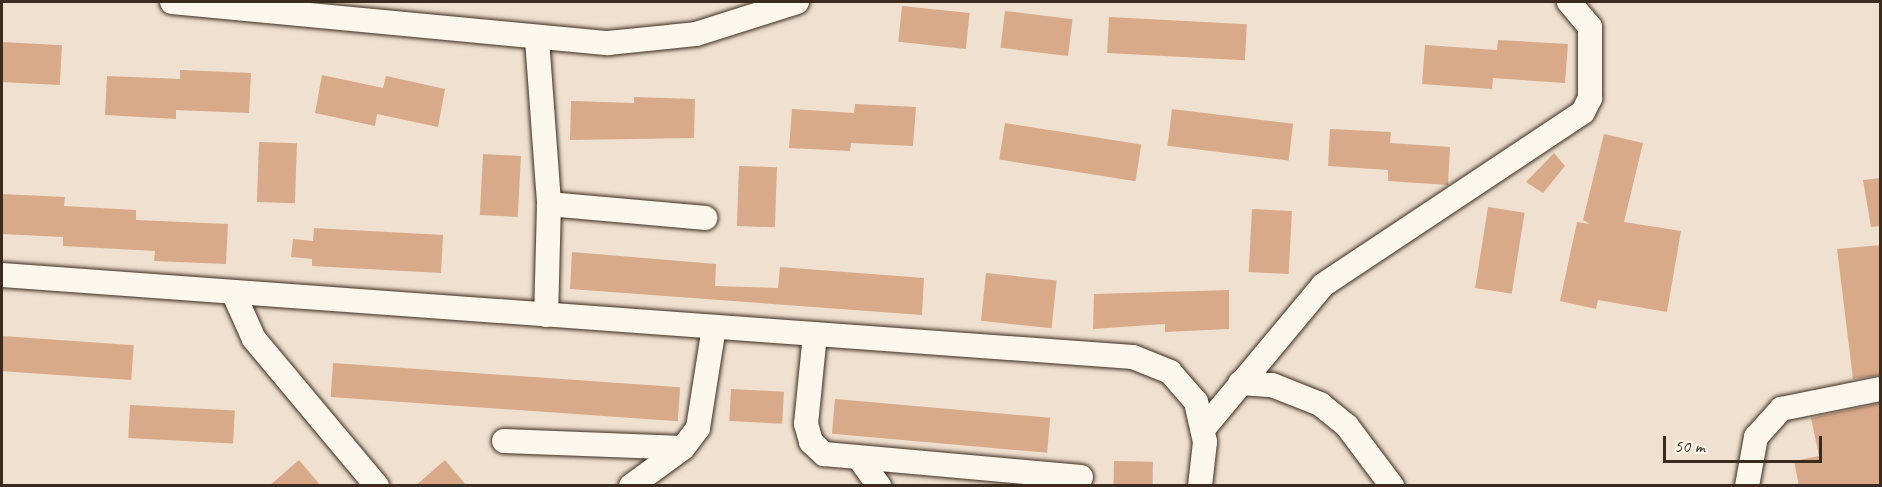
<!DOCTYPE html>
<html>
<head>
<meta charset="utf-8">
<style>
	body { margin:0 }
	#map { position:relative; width:1882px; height:487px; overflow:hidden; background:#f0e0cf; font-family:Caveat,sans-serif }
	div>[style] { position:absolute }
	.building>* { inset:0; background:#d8aa8a; transform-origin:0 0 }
	.roads { filter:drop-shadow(0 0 2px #3b2a1e) drop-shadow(0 0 2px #3b2a1e) }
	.street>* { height:24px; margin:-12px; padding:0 12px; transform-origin:12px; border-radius:12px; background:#fbf7ec }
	span { translate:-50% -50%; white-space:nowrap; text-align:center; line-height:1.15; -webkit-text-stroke:6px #fbf7ec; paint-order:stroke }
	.frame { position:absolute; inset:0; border:3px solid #3b2a1e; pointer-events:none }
	.scale { position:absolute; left:1663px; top:436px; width:159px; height:27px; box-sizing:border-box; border:3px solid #3b2a1e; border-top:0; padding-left:8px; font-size:18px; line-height:21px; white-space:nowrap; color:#3b2a1e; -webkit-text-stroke:4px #fbf7ec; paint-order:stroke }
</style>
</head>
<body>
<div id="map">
	<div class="building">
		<div style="left:902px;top:6px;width:68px;height:36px;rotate:6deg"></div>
		<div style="left:1005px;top:11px;width:68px;height:37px;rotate:7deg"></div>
		<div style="left:1109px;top:17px;width:138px;height:36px;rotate:3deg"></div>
		<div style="clip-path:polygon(1498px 40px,1568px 44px,1565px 83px,1493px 78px,1492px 89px,1422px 84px,1425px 45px,1497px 50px)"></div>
		<div style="left:2px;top:42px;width:60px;height:40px;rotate:3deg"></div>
		<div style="clip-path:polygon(180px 70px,251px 73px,249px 113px,176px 110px,176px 119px,105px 115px,107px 76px,180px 79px)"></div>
		<div style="clip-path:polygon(322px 75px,383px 88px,386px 76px,445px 89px,438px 127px,377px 114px,375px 126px,315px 113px)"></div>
		<div style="clip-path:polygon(634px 97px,695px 99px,694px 138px,570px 140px,571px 101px,634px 103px)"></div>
		<div style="clip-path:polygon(855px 104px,916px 107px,913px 146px,851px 143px,850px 151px,789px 148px,792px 109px,854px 113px)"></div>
		<div style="left:1172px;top:109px;width:122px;height:37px;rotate:7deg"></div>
		<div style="left:1005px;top:123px;width:138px;height:37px;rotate:9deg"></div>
		<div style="clip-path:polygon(1330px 129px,1391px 132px,1390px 143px,1450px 147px,1448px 185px,1388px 181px,1388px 170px,1328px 166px)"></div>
		<div style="clip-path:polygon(1604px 134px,1643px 143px,1624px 222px,1681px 231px,1667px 312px,1598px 300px,1596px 309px,1560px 301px,1577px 222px,1590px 224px,1583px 220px)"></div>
		<div style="left:259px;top:142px;width:38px;height:60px;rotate:2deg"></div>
		<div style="clip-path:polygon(1554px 153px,1565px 166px,1543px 193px,1526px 182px)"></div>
		<div style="left:483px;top:154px;width:38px;height:61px;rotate:3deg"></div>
		<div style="left:739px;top:166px;width:38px;height:60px;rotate:2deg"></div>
		<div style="clip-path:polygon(1881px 178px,1881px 226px,1871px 227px,1863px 180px)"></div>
		<div style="clip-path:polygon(2px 194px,65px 197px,64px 206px,136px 210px,136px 220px,228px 224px,226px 264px,154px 261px,155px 251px,63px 246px,63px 237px,2px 234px)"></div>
		<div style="left:1488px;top:207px;width:37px;height:82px;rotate:9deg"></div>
		<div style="left:1252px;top:209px;width:40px;height:63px;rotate:3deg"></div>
		<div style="clip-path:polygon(314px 228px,443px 235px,441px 273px,312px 266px,312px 259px,291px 257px,293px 239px,313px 241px)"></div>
		<div style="clip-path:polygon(1881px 245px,1881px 375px,1853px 379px,1837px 249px)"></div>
		<div style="clip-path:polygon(572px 252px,716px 264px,715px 286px,778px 288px,780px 267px,924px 278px,922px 315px,570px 289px)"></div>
		<div style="left:986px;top:273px;width:71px;height:48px;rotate:6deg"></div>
		<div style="clip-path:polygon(1229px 290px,1229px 329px,1165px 332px,1165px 324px,1093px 329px,1094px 294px)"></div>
		<div style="left:2px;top:336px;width:132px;height:35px;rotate:4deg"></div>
		<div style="left:333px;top:363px;width:348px;height:34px;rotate:4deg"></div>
		<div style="left:731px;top:389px;width:53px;height:32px;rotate:3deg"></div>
		<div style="left:835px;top:399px;width:216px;height:35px;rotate:5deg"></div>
		<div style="clip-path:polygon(1881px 403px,1881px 486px,1799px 486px,1794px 461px,1819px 456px,1811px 418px)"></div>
		<div style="left:130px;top:405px;width:105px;height:33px;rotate:3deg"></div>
		<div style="clip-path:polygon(299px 460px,321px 486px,269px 486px)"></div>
		<div style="clip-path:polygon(445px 460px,467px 486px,415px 486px)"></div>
		<div style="left:1114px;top:461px;width:39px;height:25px;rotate:1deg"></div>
	</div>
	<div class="roads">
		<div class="street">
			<div style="left:172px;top:2px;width:438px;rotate:5.4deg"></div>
			<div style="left:608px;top:43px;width:88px;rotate:-5.8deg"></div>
			<div style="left:696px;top:34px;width:106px;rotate:-17.6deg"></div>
			<div style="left:537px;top:39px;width:165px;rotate:85.8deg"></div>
			<div style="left:549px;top:204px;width:111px;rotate:91.5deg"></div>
			<div style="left:549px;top:204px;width:157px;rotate:5.1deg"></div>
			<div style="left:2px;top:275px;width:1134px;rotate:4.15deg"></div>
			<div style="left:1133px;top:357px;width:40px;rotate:22deg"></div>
			<div style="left:1170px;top:372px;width:40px;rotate:49deg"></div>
			<div style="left:1196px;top:402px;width:41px;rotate:77.3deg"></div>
			<div style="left:1205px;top:442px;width:44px;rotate:96.5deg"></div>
			<div style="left:233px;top:292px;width:51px;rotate:65.9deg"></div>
			<div style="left:254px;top:339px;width:192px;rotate:50.1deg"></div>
			<div style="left:815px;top:334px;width:90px;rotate:95.7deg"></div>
			<div style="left:806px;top:424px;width:19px;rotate:74deg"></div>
			<div style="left:811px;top:442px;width:18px;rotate:43deg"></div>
			<div style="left:824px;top:454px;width:258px;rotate:5.1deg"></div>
			<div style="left:1240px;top:383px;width:32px;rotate:4deg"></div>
			<div style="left:1272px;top:385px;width:52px;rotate:21.6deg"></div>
			<div style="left:1320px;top:404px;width:35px;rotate:39deg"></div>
			<div style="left:1347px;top:426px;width:75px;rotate:53.1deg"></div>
			<div style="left:1204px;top:428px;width:186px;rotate:-50.2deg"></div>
			<div style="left:1323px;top:285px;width:312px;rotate:-33.6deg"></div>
			<div style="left:1583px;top:112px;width:16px;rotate:-63deg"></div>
			<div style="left:1590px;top:98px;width:71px;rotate:-90deg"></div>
			<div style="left:1590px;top:27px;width:33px;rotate:-130deg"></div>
			<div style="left:504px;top:441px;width:179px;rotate:2.2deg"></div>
			<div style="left:861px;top:461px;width:31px;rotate:54deg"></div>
			<div style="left:631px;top:486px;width:64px;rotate:-36.2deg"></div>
			<div style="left:683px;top:448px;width:25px;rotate:-53deg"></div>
			<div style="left:698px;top:428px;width:102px;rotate:-81deg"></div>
			<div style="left:1747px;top:486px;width:50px;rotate:-79.6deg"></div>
			<div style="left:1756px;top:437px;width:38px;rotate:-48deg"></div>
			<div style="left:1781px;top:409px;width:101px;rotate:-11.4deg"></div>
		</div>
	</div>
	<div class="frame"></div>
	<div class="scale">50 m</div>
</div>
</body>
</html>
